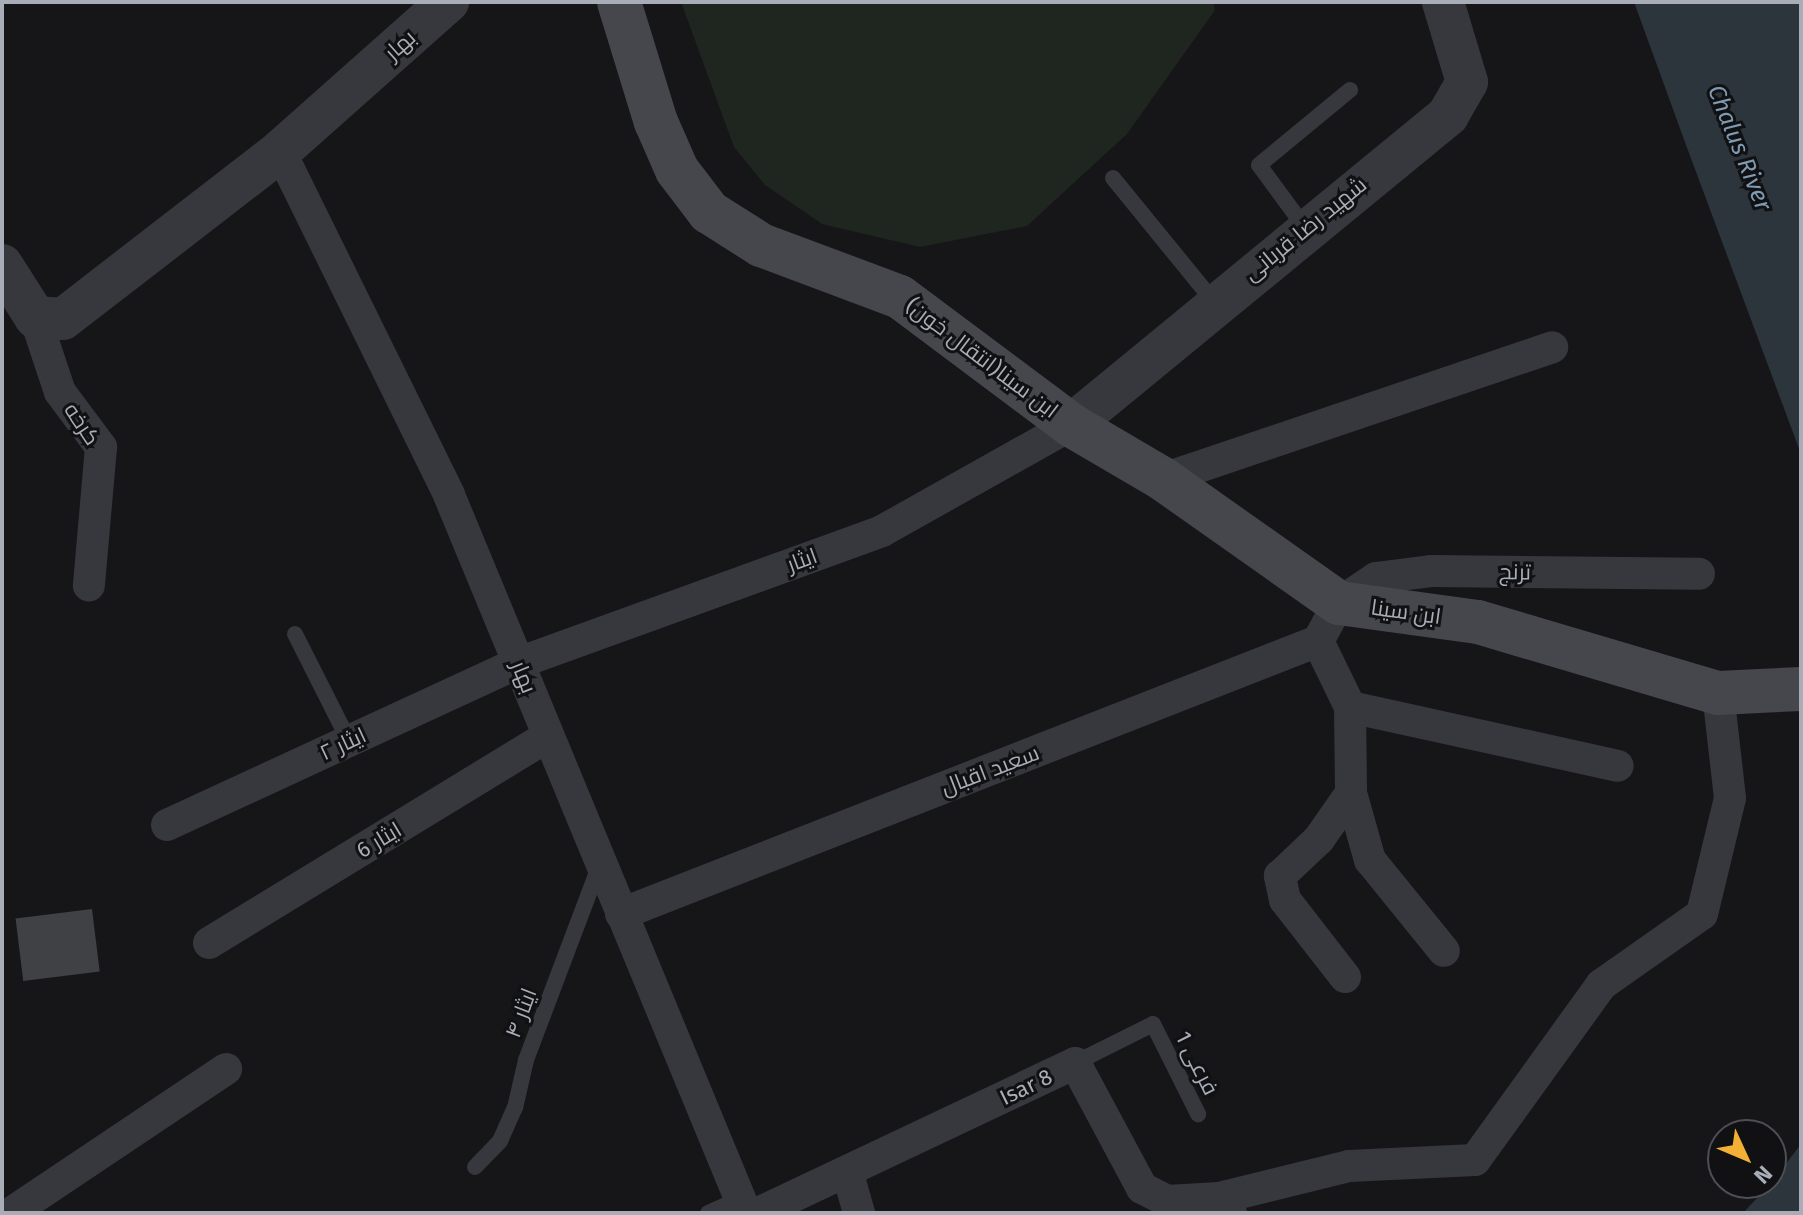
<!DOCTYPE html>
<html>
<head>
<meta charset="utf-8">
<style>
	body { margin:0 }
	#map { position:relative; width:1803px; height:1215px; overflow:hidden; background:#161618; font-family:"Fira Sans",Cairo,sans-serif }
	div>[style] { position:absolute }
	.green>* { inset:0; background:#1e261f }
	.water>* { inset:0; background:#2c353c }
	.building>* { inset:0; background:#404145; transform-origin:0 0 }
	.service>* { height:16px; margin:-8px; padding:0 8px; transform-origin:8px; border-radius:8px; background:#37383d }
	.minor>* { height:32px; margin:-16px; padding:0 16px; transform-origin:16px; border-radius:16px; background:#37383d }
	.tertiary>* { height:42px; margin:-21px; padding:0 21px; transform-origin:21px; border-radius:21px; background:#37383d }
	.secondary>* { height:44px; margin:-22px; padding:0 22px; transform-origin:22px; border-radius:22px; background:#45474d }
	span { translate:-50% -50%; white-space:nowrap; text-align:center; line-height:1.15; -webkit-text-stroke:6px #111113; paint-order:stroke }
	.street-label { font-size:22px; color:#a8adb8 }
	.water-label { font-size:24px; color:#7f9bb3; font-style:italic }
	.frame { position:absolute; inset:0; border:4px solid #a8adb8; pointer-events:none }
	.north { position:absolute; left:1707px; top:1119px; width:80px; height:80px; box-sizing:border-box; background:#111113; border:2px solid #4d4f55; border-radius:50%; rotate:134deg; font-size:22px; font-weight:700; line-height:32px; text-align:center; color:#a8adb8 }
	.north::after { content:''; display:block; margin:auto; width:28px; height:36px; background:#f2b134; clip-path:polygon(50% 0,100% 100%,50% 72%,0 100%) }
</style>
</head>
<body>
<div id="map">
	<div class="green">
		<div style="clip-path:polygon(681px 2px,1213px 2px,1215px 10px,1127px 134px,1027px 226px,920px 247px,822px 224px,765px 185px,734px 147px)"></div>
	</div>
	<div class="water">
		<div style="clip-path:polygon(1634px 2px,1801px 2px,1801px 454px,1686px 145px)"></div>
		<div style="clip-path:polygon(1801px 1144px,1801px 1213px,1743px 1213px,1771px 1183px)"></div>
	</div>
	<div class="building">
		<div style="left:92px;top:909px;width:63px;height:77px;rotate:83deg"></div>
	</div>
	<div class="service">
		<div style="left:1113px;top:178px;width:160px;rotate:50.8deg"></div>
		<div style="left:1306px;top:229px;width:79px;rotate:-126.3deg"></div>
		<div style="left:1259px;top:165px;width:118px;rotate:-39.5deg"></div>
		<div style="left:295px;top:634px;width:120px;rotate:63.2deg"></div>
		<div style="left:1075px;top:1063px;width:87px;rotate:-26.6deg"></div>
		<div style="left:1153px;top:1024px;width:101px;rotate:63.4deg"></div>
		<div style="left:475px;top:1167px;width:36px;rotate:-46deg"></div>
		<div style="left:500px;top:1141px;width:36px;rotate:-66deg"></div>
		<div style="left:515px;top:1108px;width:49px;rotate:-77.1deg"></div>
		<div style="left:526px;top:1060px;width:206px;rotate:-69.3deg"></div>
		<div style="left:708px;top:1213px;width:35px;rotate:-24deg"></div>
	</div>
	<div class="minor">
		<div style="left:280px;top:151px;width:383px;rotate:63.8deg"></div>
		<div style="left:449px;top:495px;width:777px;rotate:67.53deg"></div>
		<div style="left:35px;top:317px;width:79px;rotate:71.6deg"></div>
		<div style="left:60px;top:392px;width:69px;rotate:53.3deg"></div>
		<div style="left:101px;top:447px;width:139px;rotate:95deg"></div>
		<div style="left:1163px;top:479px;width:411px;rotate:-18.7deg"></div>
		<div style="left:1318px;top:641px;width:73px;rotate:64.1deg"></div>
		<div style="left:1350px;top:707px;width:86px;rotate:89.3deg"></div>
		<div style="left:1351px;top:793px;width:70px;rotate:74.2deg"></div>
		<div style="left:1370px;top:860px;width:117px;rotate:50.9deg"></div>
		<div style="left:1350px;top:707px;width:274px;rotate:12.4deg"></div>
		<div style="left:167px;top:825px;width:387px;rotate:-24.8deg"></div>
		<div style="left:518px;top:663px;width:387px;rotate:-19.9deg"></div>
		<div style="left:882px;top:531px;width:217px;rotate:-29.3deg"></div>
		<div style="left:621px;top:914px;width:749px;rotate:-21.39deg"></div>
		<div style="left:1318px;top:641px;width:43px;rotate:-61.1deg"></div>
		<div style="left:1339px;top:603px;width:45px;rotate:-34deg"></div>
		<div style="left:1376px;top:578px;width:55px;rotate:-7.3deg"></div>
		<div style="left:1431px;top:571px;width:268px;rotate:0.6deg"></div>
		<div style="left:209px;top:943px;width:397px;rotate:-31.4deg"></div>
		<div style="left:1345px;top:977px;width:98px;rotate:-127.9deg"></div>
		<div style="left:1285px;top:900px;width:25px;rotate:-102deg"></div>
		<div style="left:1280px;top:876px;width:54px;rotate:-43.5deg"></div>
		<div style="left:1319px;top:839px;width:56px;rotate:-55.2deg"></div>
		<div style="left:848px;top:1174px;width:41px;rotate:74.2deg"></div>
		<div style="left:1219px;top:1198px;width:134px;rotate:-13.8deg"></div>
		<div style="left:1349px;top:1166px;width:126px;rotate:-2.7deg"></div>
		<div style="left:1475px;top:1160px;width:216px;rotate:-54.2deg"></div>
		<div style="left:1601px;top:985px;width:123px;rotate:-35.1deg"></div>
		<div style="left:1702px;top:914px;width:119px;rotate:-76.4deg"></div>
		<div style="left:1730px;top:798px;width:106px;rotate:-96.5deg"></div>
		<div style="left:11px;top:1213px;width:259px;rotate:-33.8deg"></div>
		<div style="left:758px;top:1213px;width:351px;rotate:-25.3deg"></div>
		<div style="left:1075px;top:1063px;width:142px;rotate:61.8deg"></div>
		<div style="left:1142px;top:1188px;width:28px;rotate:27deg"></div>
		<div style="left:1167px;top:1201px;width:52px;rotate:-3.3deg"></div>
		<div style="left:1219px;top:1198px;width:19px;rotate:51deg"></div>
	</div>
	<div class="tertiary">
		<div style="left:2px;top:265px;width:62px;rotate:57.6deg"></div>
		<div style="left:35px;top:317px;width:28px;rotate:4deg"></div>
		<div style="left:63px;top:319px;width:274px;rotate:-37.7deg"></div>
		<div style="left:280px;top:151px;width:225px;rotate:-41.6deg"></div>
		<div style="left:1071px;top:425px;width:488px;rotate:-39.4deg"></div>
		<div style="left:1448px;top:115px;width:38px;rotate:-60deg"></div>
		<div style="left:1467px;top:82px;width:84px;rotate:-106.7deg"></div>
	</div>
	<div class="secondary">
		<div style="left:619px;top:2px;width:126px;rotate:72.9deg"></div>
		<div style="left:656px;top:122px;width:52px;rotate:66.4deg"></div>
		<div style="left:677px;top:170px;width:53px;rotate:52.7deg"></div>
		<div style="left:709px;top:212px;width:62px;rotate:32.4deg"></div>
		<div style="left:761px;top:245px;width:148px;rotate:20.5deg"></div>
		<div style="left:900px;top:297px;width:214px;rotate:36.8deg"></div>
		<div style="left:1071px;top:425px;width:107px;rotate:30.4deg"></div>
		<div style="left:1163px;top:479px;width:215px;rotate:35.2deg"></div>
		<div style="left:1339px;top:603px;width:140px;rotate:7.8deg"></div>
		<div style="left:1478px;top:622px;width:250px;rotate:16.5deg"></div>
		<div style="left:1718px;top:693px;width:83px;rotate:-2.8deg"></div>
	</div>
	<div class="street-label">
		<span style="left:400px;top:45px;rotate:-42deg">بهار</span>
		<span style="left:1305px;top:229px;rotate:-39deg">شهید رضا قربانی</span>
		<span style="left:982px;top:358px;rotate:37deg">ابن سینا(انتقال خون)</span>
		<span style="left:82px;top:424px;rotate:56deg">کرخه</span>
		<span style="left:802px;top:560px;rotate:-20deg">ایثار</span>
		<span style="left:1515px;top:572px;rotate:1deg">ترنج</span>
		<span style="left:1406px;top:612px;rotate:8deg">ابن سینا</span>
		<span style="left:524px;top:677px;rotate:68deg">بهار</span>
		<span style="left:343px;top:744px;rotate:-25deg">ایثار ۲</span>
		<span style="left:990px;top:770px;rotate:-21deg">سعید اقبال</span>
		<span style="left:379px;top:840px;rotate:-31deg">ایثار 6</span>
		<span style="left:521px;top:1013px;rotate:-69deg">ایثار ۴</span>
		<span style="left:1197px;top:1063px;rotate:63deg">فرعی 1</span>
		<span style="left:1026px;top:1087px;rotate:-26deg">Isar 8</span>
	</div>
	<div class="water-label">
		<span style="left:1739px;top:148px;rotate:68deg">Chalus River</span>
	</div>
	<div class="frame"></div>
	<div class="north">N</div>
</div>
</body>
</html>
